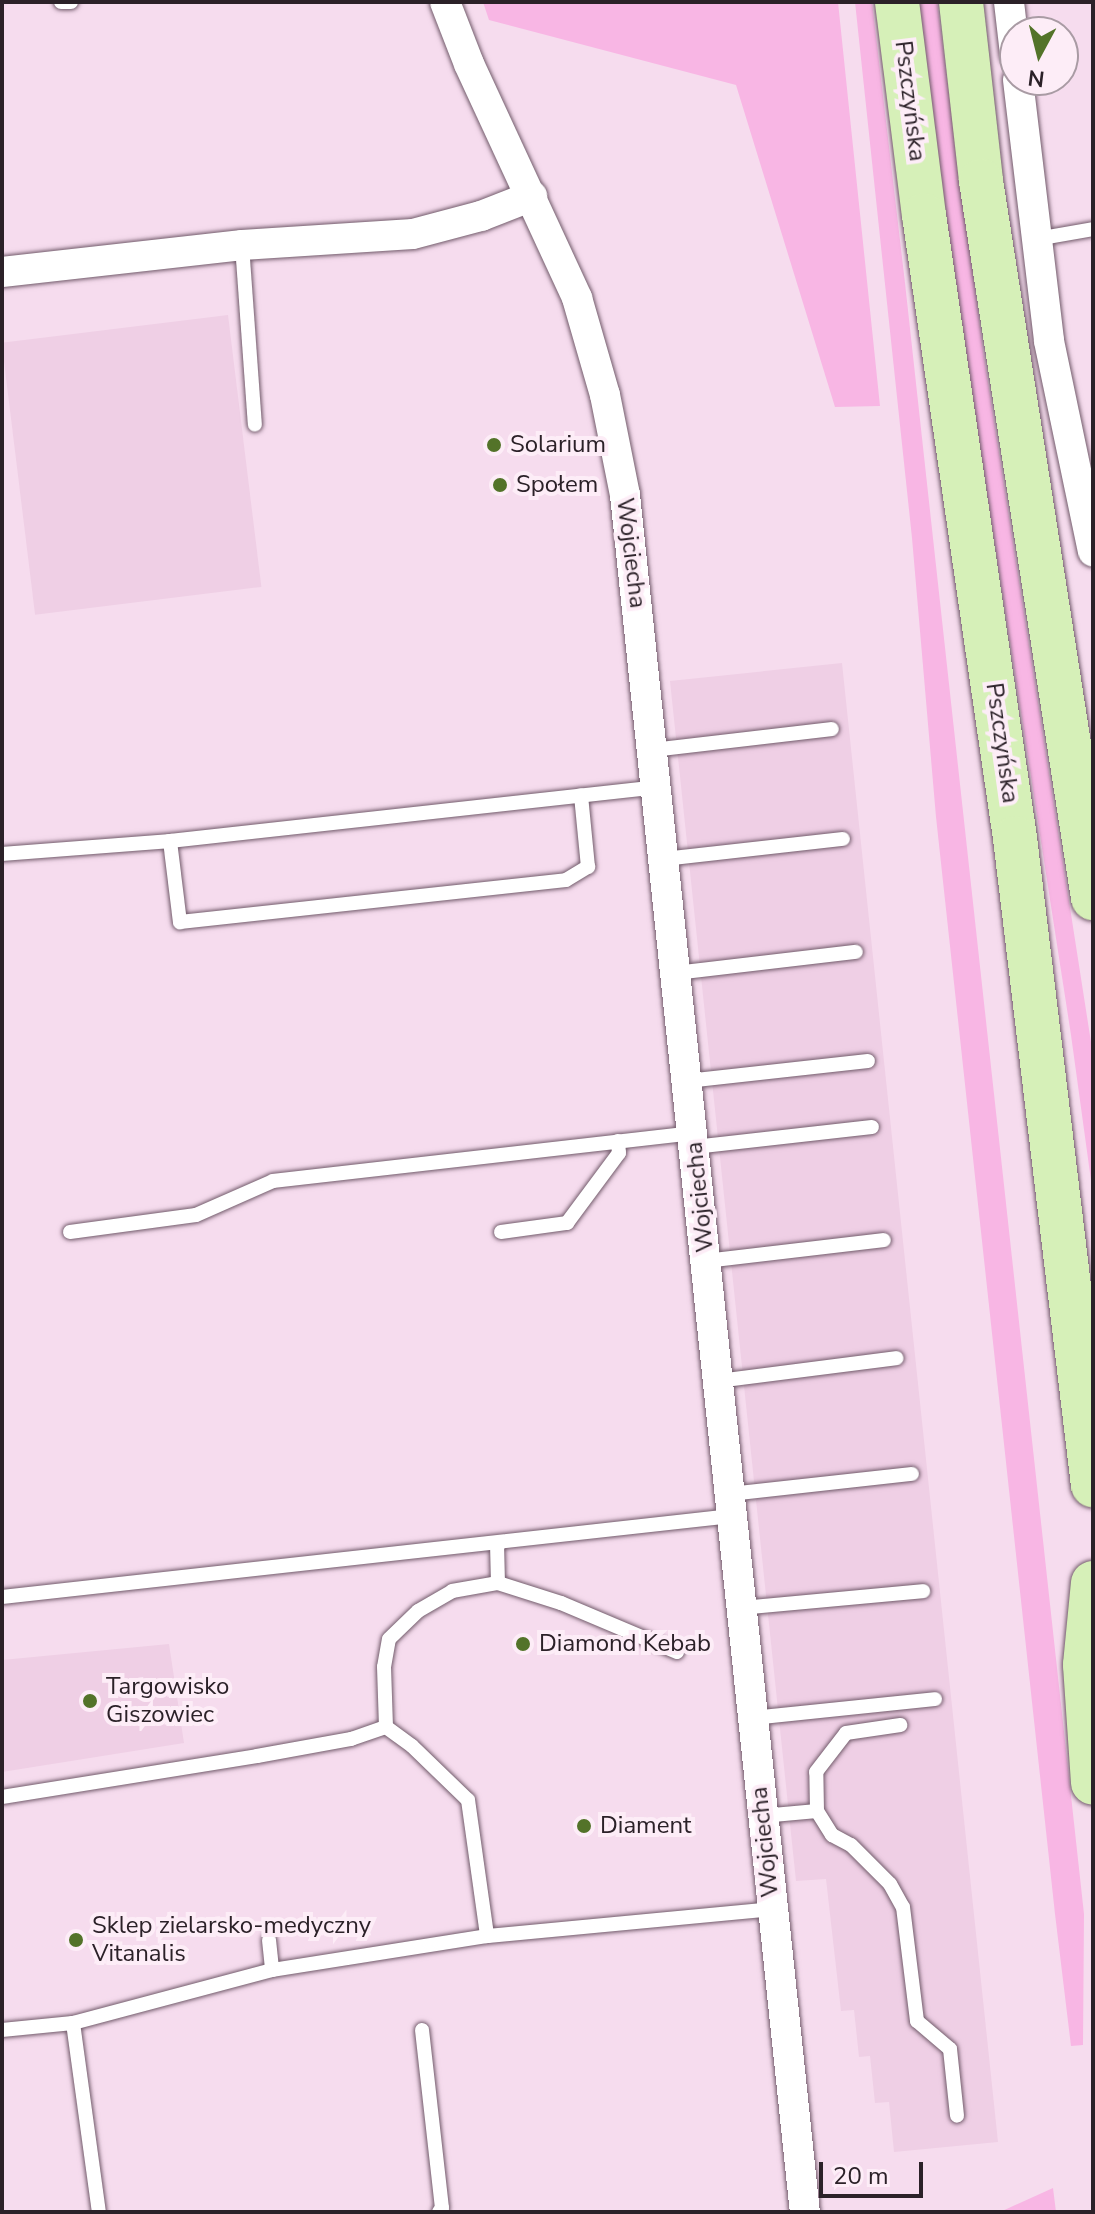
<!DOCTYPE html>
<html>
<head>
<meta charset="utf-8">
<style>
	body { margin:0 }
	#map { position:relative; width:1095px; height:2214px; overflow:hidden; background:#f6dcee; font-family:"Nunito Sans",sans-serif }
	div>[style] { position:absolute }
	.built>* { inset:0; background:#efcfe5; transform-origin:0 0 }
	.green>* { inset:0; background:#f8b6e4 }
	.roads { filter:drop-shadow(0 0 2px #725b6b) drop-shadow(0 0 2px #725b6b) }
	.service>* { height:14px; margin:-7px; padding:0 7px; transform-origin:7px; border-radius:7px; background:#fff }
	.minor>* { height:30px; margin:-15px; padding:0 15px; transform-origin:15px; border-radius:15px; background:#fff }
	.primary>* { height:44px; margin:-22px; padding:0 22px; transform-origin:22px; border-radius:22px; background:#d6f0b8 }
	.dots>* { width:22px; height:22px; translate:-50% -50%; box-sizing:border-box; border:4px solid #fdedf7; border-radius:50% }
	span { translate:-50% -50%; white-space:nowrap; text-align:center; line-height:1.15; -webkit-text-stroke:8px #fdedf7; paint-order:stroke }
	.street-label { font-size:24px; color:#2b2128 }
	.poi-label { font-size:24px; color:#2b2128 }
	.left { translate:0 -50%; text-align:left }
	.frame { position:absolute; inset:0; border:4px solid #2b2128; pointer-events:none }
	.north { position:absolute; left:999px; top:16px; width:80px; height:80px; box-sizing:border-box; background:#fdedf7; border:2px solid #a99ba4; border-radius:50%; rotate:187deg; font-size:22px; font-weight:700; line-height:32px; text-align:center; color:#2b2128 }
	.north::after { content:''; display:block; margin:auto; width:28px; height:36px; background:#537329; clip-path:polygon(50% 0,100% 100%,50% 72%,0 100%) }
	.scale { position:absolute; left:819px; top:2162px; width:104px; height:36px; box-sizing:border-box; border:4px solid #2b2128; border-top:0; padding-left:10px; font-size:24px; line-height:28px; white-space:nowrap; color:#2b2128; -webkit-text-stroke:6px #fdedf7; paint-order:stroke }
</style>
</head>
<body>
<div id="map">
	<div class="built">
		<div style="left:228px;top:315px;width:274px;height:228px;rotate:83deg"></div>
		<div style="clip-path:polygon(842px 663px,998px 2142px,894px 2152px,889px 2102px,875px 2103px,870px 2056px,859px 2057px,854px 2010px,841px 2011px,826px 1879px,796px 1881px,670px 681px)"></div>
		<div style="clip-path:polygon(169px 1644px,184px 1743px,2px 1772px,2px 1660px)"></div>
	</div>
	<div class="green">
		<div style="clip-path:polygon(483px 2px,838px 2px,880px 406px,835px 407px,736px 85px,489px 20px)"></div>
		<div style="clip-path:polygon(855px 2px,872px 2px,905px 283px,1084px 1914px,1083px 2045px,1071px 2046px,1055px 1914px,936px 817px,912px 538px)"></div>
		<div style="clip-path:polygon(911px 2px,937px 2px,983px 350px,1093px 1055px,1093px 1195px,1071px 1035px)"></div>
		<div style="clip-path:polygon(1053px 2188px,1056px 2212px,1000px 2212px)"></div>
	</div>
	<div class="roads">
		<div class="service">
			<div style="left:61px;top:2px;width:10px"></div>
			<div style="left:1037px;top:239px;width:57px;rotate:-10.1deg"></div>
			<div style="left:242px;top:245px;width:180px;rotate:85.9deg"></div>
			<div style="left:653px;top:750px;width:180px;rotate:-6.7deg"></div>
			<div style="left:170px;top:841px;width:82px;rotate:83deg"></div>
			<div style="left:180px;top:922px;width:388px;rotate:-6.2deg"></div>
			<div style="left:566px;top:880px;width:26px;rotate:-31deg"></div>
			<div style="left:588px;top:867px;width:72px;rotate:-95.6deg"></div>
			<div style="left:2px;top:854px;width:169px;rotate:-4.4deg"></div>
			<div style="left:170px;top:841px;width:489px;rotate:-6.3deg"></div>
			<div style="left:664px;top:859px;width:180px;rotate:-6.4deg"></div>
			<div style="left:676px;top:973px;width:181px;rotate:-6.7deg"></div>
			<div style="left:687px;top:1081px;width:182px;rotate:-6.3deg"></div>
			<div style="left:694px;top:1147px;width:179px;rotate:-6.4deg"></div>
			<div style="left:70px;top:1232px;width:127px;rotate:-7.7deg"></div>
			<div style="left:196px;top:1215px;width:84px;rotate:-23.8deg"></div>
			<div style="left:273px;top:1181px;width:423px;rotate:-6.5deg"></div>
			<div style="left:501px;top:1232px;width:67px;rotate:-7.8deg"></div>
			<div style="left:567px;top:1223px;width:87px;rotate:-53.4deg"></div>
			<div style="left:619px;top:1153px;width:12px;rotate:-95deg"></div>
			<div style="left:706px;top:1261px;width:179px;rotate:-6.7deg"></div>
			<div style="left:718px;top:1381px;width:180px;rotate:-7.3deg"></div>
			<div style="left:730px;top:1494px;width:183px;rotate:-6.3deg"></div>
			<div style="left:497px;top:1543px;width:40px;rotate:88.6deg"></div>
			<div style="left:2px;top:1597px;width:734px;rotate:-6.33deg"></div>
			<div style="left:741px;top:1608px;width:183px;rotate:-5.3deg"></div>
			<div style="left:752px;top:1718px;width:184px;rotate:-5.9deg"></div>
			<div style="left:386px;top:1727px;width:60px;rotate:-91.9deg"></div>
			<div style="left:384px;top:1667px;width:28px;rotate:-80deg"></div>
			<div style="left:389px;top:1639px;width:40px;rotate:-44deg"></div>
			<div style="left:418px;top:1611px;width:39px;rotate:-30deg"></div>
			<div style="left:452px;top:1591px;width:47px;rotate:-9.9deg"></div>
			<div style="left:498px;top:1583px;width:66px;rotate:17.6deg"></div>
			<div style="left:561px;top:1603px;width:126px;rotate:22.9deg"></div>
			<div style="left:2px;top:1797px;width:258px;rotate:-9.1deg"></div>
			<div style="left:257px;top:1756px;width:96px;rotate:-10.3deg"></div>
			<div style="left:351px;top:1739px;width:37px;rotate:-19deg"></div>
			<div style="left:386px;top:1727px;width:32px;rotate:36deg"></div>
			<div style="left:412px;top:1746px;width:78px;rotate:44deg"></div>
			<div style="left:468px;top:1800px;width:137px;rotate:82deg"></div>
			<div style="left:817px;top:1811px;width:39px;rotate:-91deg"></div>
			<div style="left:816px;top:1772px;width:49px;rotate:-52.4deg"></div>
			<div style="left:846px;top:1733px;width:55px;rotate:-8.4deg"></div>
			<div style="left:762px;top:1816px;width:55px;rotate:-5.2deg"></div>
			<div style="left:817px;top:1811px;width:28px;rotate:58deg"></div>
			<div style="left:832px;top:1835px;width:21px;rotate:28deg"></div>
			<div style="left:851px;top:1845px;width:55px;rotate:45deg"></div>
			<div style="left:890px;top:1884px;width:26px;rotate:61deg"></div>
			<div style="left:903px;top:1907px;width:115px;rotate:83deg"></div>
			<div style="left:917px;top:2021px;width:43px;rotate:40.3deg"></div>
			<div style="left:950px;top:2049px;width:67px;rotate:84deg"></div>
			<div style="left:269px;top:1940px;width:30px;rotate:84deg"></div>
			<div style="left:73px;top:2023px;width:191px;rotate:82.2deg"></div>
			<div style="left:2px;top:2030px;width:71px;rotate:-5.6deg"></div>
			<div style="left:73px;top:2023px;width:206px;rotate:-14.9deg"></div>
			<div style="left:272px;top:1970px;width:218px;rotate:-9deg"></div>
			<div style="left:487px;top:1936px;width:286px;rotate:-5.4deg"></div>
			<div style="left:422px;top:2030px;width:179px;rotate:83.6deg"></div>
			<div style="left:442px;top:2208px;width:5px;rotate:127deg"></div>
		</div>
		<div class="minor">
			<div style="left:445px;top:2px;width:66px;rotate:68.8deg"></div>
			<div style="left:469px;top:64px;width:258px;rotate:65.2deg"></div>
			<div style="left:577px;top:298px;width:101px;rotate:73.9deg"></div>
			<div style="left:605px;top:395px;width:102px;rotate:78.7deg"></div>
			<div style="left:625px;top:495px;width:1726px;rotate:84.02deg"></div>
			<div style="left:1009px;top:2px;width:52px;rotate:83.4deg"></div>
			<div style="left:1018px;top:80px;width:263px;rotate:83.2deg"></div>
			<div style="left:1049px;top:341px;width:215px;rotate:78.2deg"></div>
			<div style="left:2px;top:272px;width:242px;rotate:-6.4deg"></div>
			<div style="left:242px;top:245px;width:171px;rotate:-3.7deg"></div>
			<div style="left:413px;top:234px;width:70px;rotate:-14.8deg"></div>
			<div style="left:481px;top:216px;width:55px;rotate:-21.4deg"></div>
		</div>
		<div class="primary">
			<div style="left:897px;top:2px;width:215px;rotate:82.8deg"></div>
			<div style="left:924px;top:215px;width:630px;rotate:81.69deg"></div>
			<div style="left:1015px;top:838px;width:652px;rotate:83.13deg"></div>
			<div style="left:961px;top:2px;width:180px;rotate:83.6deg"></div>
			<div style="left:981px;top:181px;width:726px;rotate:81.12deg"></div>
			<div style="left:1093px;top:1583px;width:82px;rotate:95.6deg"></div>
			<div style="left:1085px;top:1665px;width:118px;rotate:86.1deg"></div>
		</div>
	</div>
	<div class="dots">
		<div style="left:494px;top:445px;background:#537329"></div>
		<div style="left:500px;top:485px;background:#537329"></div>
		<div style="left:523px;top:1644px;background:#537329"></div>
		<div style="left:90px;top:1701px;background:#537329"></div>
		<div style="left:584px;top:1826px;background:#537329"></div>
		<div style="left:76px;top:1940px;background:#537329"></div>
	</div>
	<div class="street-label">
		<span style="left:910px;top:101px;rotate:83deg">Pszczyńska</span>
		<span style="left:631px;top:553px;rotate:83deg">Wojciecha</span>
		<span style="left:1002px;top:743px;rotate:82deg">Pszczyńska</span>
		<span style="left:700px;top:1197px;rotate:-96deg">Wojciecha</span>
		<span style="left:765px;top:1842px;rotate:-96deg">Wojciecha</span>
	</div>
	<div class="poi-label">
		<span class="left" style="left:510px;top:445px">Solarium</span>
		<span class="left" style="left:516px;top:485px">Społem</span>
		<span class="left" style="left:539px;top:1644px">Diamond Kebab</span>
		<span class="left" style="left:106px;top:1701px">Targowisko<br>Giszowiec</span>
		<span class="left" style="left:600px;top:1826px">Diament</span>
		<span class="left" style="left:92px;top:1940px">Sklep zielarsko-medyczny<br>Vitanalis</span>
	</div>
	<div class="frame"></div>
	<div class="north">N</div>
	<div class="scale">20 m</div>
</div>
</body>
</html>
